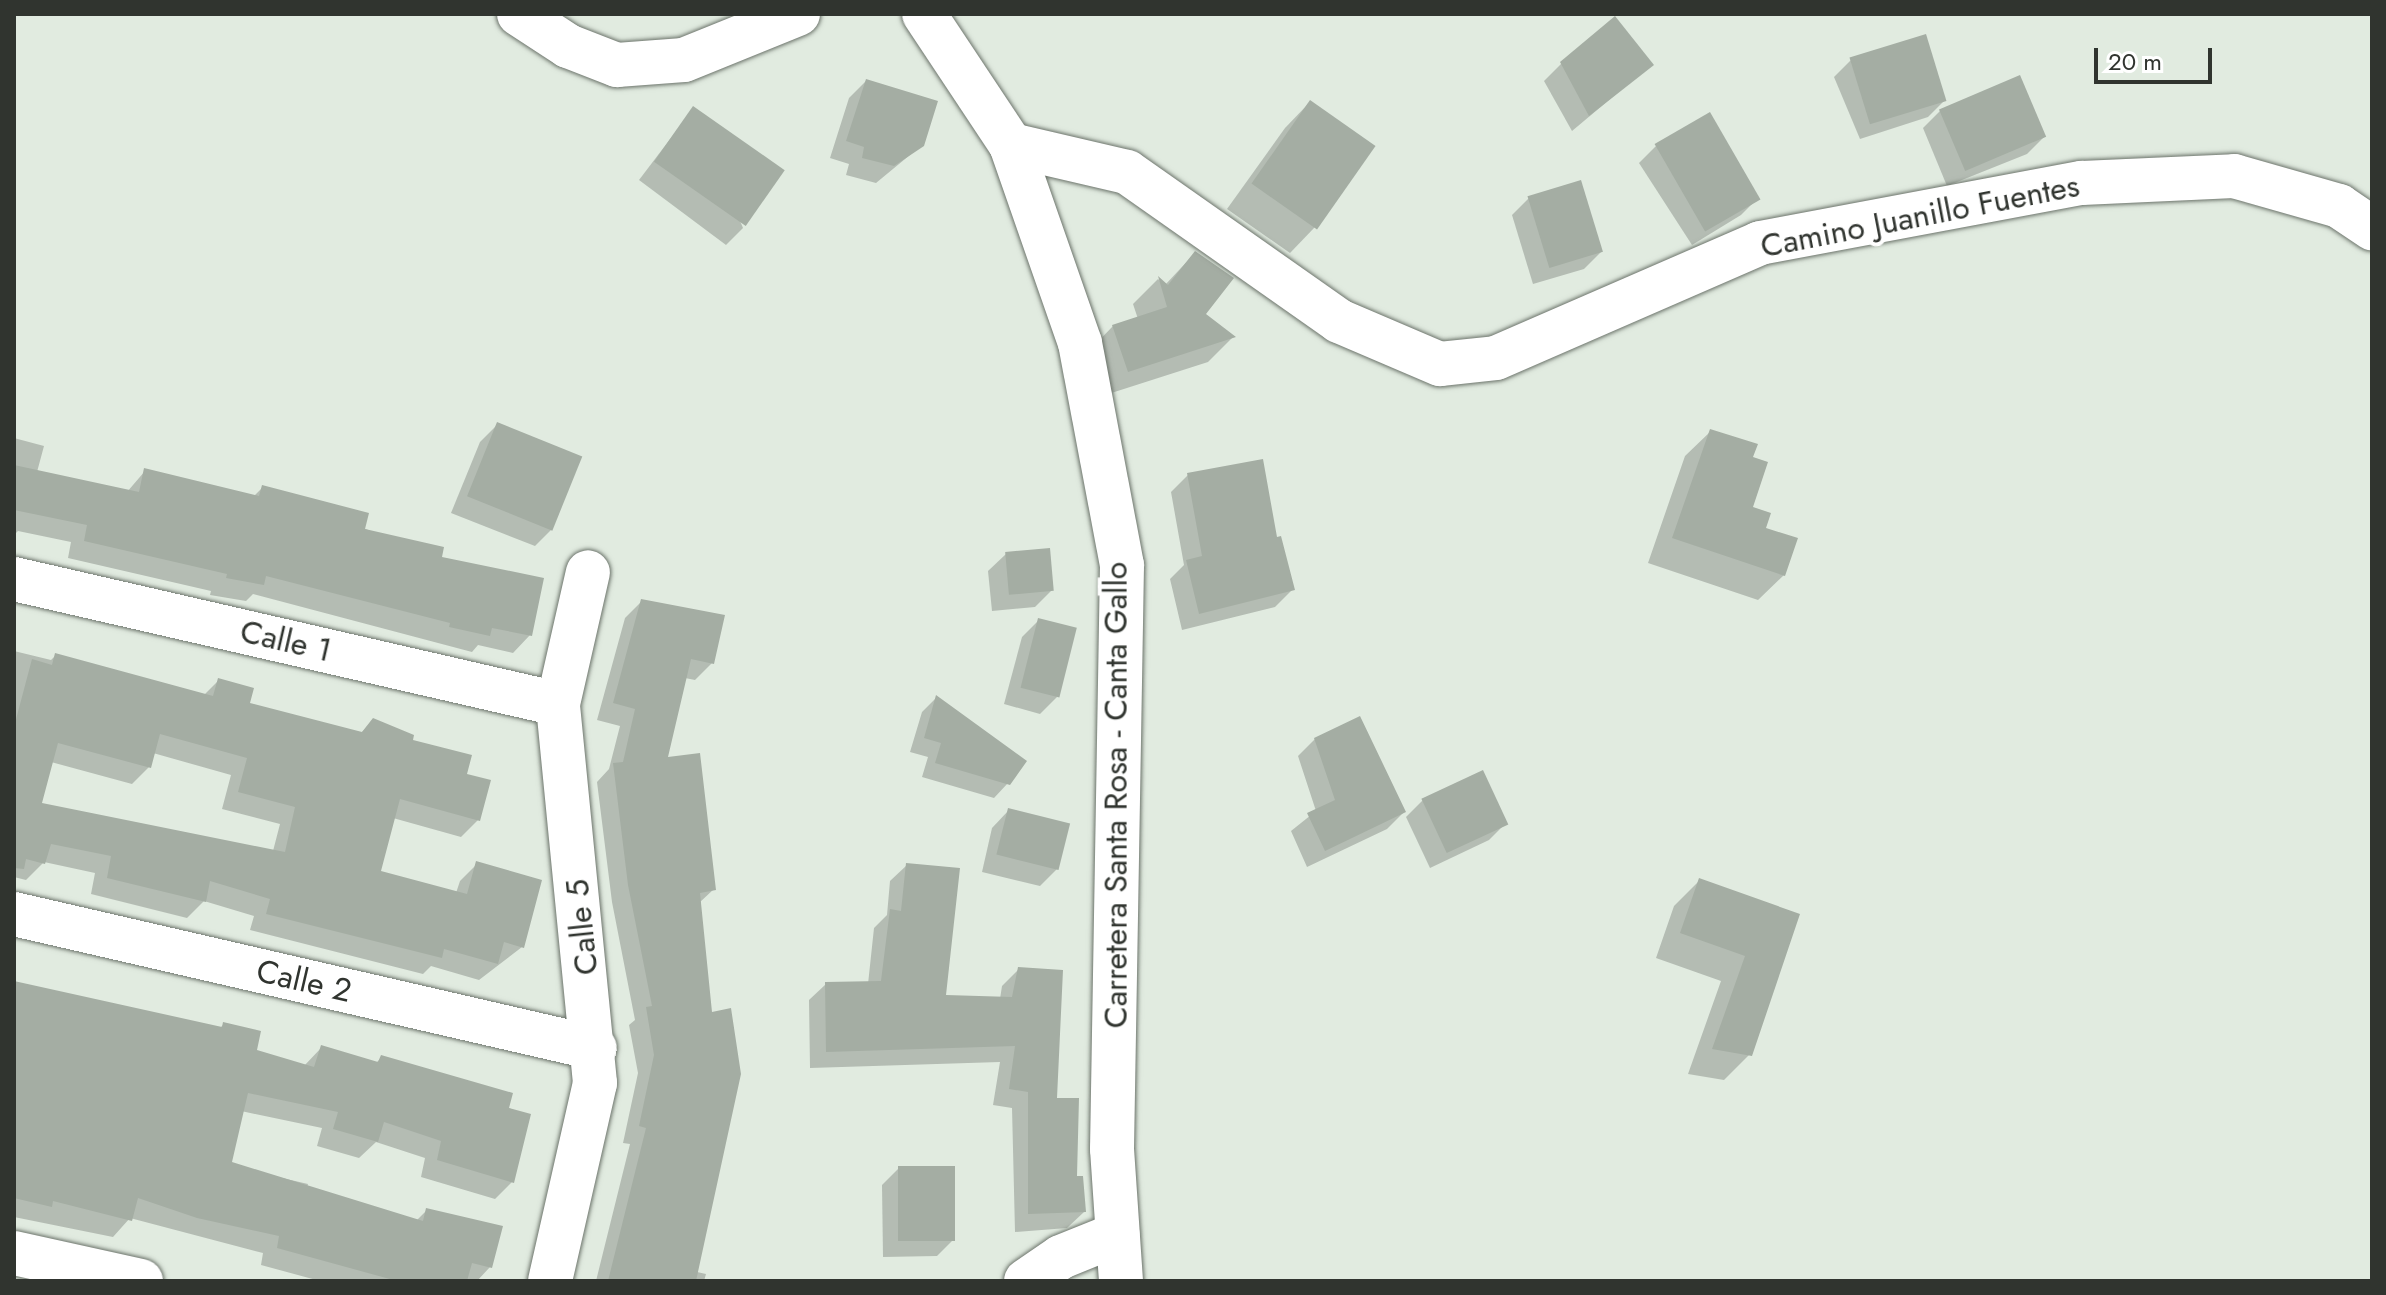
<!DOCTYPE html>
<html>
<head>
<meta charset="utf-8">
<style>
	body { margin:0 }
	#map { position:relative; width:2386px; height:1295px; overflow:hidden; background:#e1ebe0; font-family:Jost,sans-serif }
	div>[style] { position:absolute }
	.shadow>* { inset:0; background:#0003 }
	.building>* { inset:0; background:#a4ada3; transform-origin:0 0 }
	.roads { filter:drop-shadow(0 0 2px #6c746b) drop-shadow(0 0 2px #6c746b) }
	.minor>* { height:44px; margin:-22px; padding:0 22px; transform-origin:22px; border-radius:22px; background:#fff }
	span { translate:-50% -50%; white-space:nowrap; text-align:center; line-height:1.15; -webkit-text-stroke:8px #fff; paint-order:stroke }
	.street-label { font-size:32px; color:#30342f }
	.frame { position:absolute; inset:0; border:16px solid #30342f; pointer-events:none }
	.scale { position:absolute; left:2094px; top:48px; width:118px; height:36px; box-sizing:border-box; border:4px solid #30342f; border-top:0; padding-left:10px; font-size:24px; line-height:28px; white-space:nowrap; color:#30342f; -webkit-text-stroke:6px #fff; paint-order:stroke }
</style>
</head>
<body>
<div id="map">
	<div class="shadow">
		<div style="clip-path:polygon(1851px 60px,1945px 100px,1928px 117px,1860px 139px,1834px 77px)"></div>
		<div style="clip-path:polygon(1561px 64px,1652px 64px,1572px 131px,1544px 81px)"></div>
		<div style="clip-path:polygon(866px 81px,922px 145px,876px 183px,846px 175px,849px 164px,830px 158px,849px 98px)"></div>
		<div style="clip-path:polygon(1310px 102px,1315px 227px,1290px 253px,1227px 209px,1285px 128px)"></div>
		<div style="clip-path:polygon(693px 109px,743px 228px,726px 245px,639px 180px)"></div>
		<div style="clip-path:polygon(1940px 111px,2044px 137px,2027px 154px,1947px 186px,1923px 128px)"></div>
		<div style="clip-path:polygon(1656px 146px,1758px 198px,1741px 215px,1692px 245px,1639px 163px)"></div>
		<div style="clip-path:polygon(1529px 198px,1601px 252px,1584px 269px,1533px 284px,1512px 215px)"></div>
		<div style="clip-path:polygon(1195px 253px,1203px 314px,1233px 337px,1208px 362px,1102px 396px,1088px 352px,1113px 326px,1138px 319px,1133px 304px,1158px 279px,1165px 285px)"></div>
		<div style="clip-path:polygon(497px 425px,552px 529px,535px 546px,451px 513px,480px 442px)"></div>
		<div style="clip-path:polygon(1711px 431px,1751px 458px,1751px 508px,1784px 575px,1758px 600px,1648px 563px,1685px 456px)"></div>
		<div style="clip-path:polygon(14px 438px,44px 446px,37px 472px,127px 492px,145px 471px,253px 497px,263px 487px,439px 559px,530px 635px,513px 653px,478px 645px,472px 652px,253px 594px,246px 601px,210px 595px,211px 591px,68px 558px,71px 542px,18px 531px,14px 535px)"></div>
		<div style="clip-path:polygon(1188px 475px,1276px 540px,1292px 590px,1275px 607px,1182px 630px,1170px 579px,1184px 565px,1171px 492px)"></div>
		<div style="clip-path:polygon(1006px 554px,1052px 590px,1035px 607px,992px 611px,988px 571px)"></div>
		<div style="clip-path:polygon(642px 601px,712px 663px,695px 680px,685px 678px,665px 759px,714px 889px,699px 903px,697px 1272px,706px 1274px,704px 1281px,596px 1281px,630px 1144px,623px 1143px,638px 1073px,629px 1025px,635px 1020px,612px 902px,597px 782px,609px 769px,620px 726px,597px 720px,625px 618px)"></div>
		<div style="clip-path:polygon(1039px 620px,1057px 697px,1040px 714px,1004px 704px,1022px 637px)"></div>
		<div style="clip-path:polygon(evenodd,14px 651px,51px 660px,56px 655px,203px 696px,219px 680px,247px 705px,360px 734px,373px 721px,410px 741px,465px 775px,478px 820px,461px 837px,393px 818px,379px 872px,456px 893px,460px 881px,477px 864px,522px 947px,479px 980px,431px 966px,423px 974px,250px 930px,254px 916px,204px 901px,187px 918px,91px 894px,95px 873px,44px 862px,26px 880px,14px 877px,14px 651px,153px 753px,231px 775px,222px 809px,280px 824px,273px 851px,40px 804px,51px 762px,132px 784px,149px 767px,153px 753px)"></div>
		<div style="clip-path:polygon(936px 698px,1008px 783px,994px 798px,922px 777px,928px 757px,910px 752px,922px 712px)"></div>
		<div style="clip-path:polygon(1315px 739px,1404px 812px,1387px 829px,1307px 867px,1291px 831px,1316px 811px,1298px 756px)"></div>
		<div style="clip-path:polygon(1423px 800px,1506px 823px,1489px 840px,1430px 868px,1406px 817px)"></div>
		<div style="clip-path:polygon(1009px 810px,1057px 869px,1040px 886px,982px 872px,992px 828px)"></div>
		<div style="clip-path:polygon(907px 865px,944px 997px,1000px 999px,1002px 986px,1019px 969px,1084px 1212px,1067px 1228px,1015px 1232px,1012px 1108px,993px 1105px,1000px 1062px,810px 1068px,809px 1000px,826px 984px,868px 984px,874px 928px,887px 915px,890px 881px)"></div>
		<div style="clip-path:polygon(1700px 880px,1797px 915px,1750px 1054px,1724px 1080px,1688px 1074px,1721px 981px,1656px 958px,1674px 906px)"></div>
		<div style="clip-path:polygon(14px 983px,220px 1028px,224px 1024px,255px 1051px,304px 1066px,322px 1047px,376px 1063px,381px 1058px,529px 1116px,512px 1182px,495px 1199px,421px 1177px,425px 1158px,376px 1142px,359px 1158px,317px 1146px,322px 1128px,241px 1111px,230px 1166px,308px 1184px,306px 1191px,416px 1221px,427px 1210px,490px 1267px,477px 1281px,320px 1281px,261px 1265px,263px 1253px,130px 1218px,113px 1237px,14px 1217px)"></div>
		<div style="clip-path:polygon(899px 1168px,954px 1239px,937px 1256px,883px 1257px,882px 1185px)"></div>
	</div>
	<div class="building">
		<div style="clip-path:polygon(1615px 16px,1654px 65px,1589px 116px,1560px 62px)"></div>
		<div style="left:1926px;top:34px;width:70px;height:80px;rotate:73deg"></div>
		<div style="left:2020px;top:75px;width:67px;height:88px;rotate:67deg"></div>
		<div style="clip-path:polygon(866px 79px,938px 101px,924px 146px,894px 166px,862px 158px,864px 147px,846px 141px)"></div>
		<div style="left:1310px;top:100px;width:80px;height:102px;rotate:35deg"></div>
		<div style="left:693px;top:106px;width:112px;height:68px;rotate:35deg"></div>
		<div style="left:1710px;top:112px;width:101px;height:64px;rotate:60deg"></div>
		<div style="left:1581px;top:180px;width:75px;height:56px;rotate:73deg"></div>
		<div style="clip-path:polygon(1195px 251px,1234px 278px,1206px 314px,1236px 337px,1128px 372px,1112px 325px,1167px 307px,1158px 276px,1168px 285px)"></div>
		<div style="left:497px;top:422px;width:92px;height:80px;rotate:22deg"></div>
		<div style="clip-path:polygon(1710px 429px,1758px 444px,1753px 457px,1768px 462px,1753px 507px,1771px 513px,1766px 528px,1798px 538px,1785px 576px,1672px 538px)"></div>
		<div style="clip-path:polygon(1263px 459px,1277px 537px,1281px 536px,1295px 590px,1199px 614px,1186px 560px,1202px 556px,1187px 473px)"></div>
		<div style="clip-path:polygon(14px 465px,139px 492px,144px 468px,259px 496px,262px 485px,369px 513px,365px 529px,444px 547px,442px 557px,544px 578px,532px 636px,492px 628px,490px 636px,449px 627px,450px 623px,266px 576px,264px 585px,226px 578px,227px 574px,84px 541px,87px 525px,14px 510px)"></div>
		<div style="left:1050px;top:548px;width:43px;height:45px;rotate:85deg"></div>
		<div style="clip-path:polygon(641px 599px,725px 615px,714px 664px,691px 659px,668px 757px,700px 753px,716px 890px,700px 893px,712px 1012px,731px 1008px,741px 1074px,696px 1281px,608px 1281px,646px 1128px,639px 1126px,654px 1055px,646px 1007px,652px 1006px,628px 885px,613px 763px,623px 762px,635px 709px,613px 703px)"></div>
		<div style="left:1038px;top:618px;width:40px;height:72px;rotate:14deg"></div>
		<div style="clip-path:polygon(evenodd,55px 653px,213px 696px,218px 678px,254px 688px,250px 703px,362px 732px,373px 718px,414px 735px,413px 740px,472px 755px,467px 774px,491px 780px,480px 821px,400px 799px,381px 871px,467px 894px,476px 861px,542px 880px,524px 948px,504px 942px,498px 964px,444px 949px,442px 958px,266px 914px,270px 899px,210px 881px,206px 902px,107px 878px,111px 856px,51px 844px,45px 864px,26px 859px,24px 869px,14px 868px,14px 727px,32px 659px,52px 665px,55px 653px,160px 734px,247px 758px,238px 792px,295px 807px,285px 852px,42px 803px,58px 743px,151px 768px,160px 734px)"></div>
		<div style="clip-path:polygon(936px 695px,1027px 761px,1010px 785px,935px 763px,941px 743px,924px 738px)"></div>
		<div style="clip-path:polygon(1360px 716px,1406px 812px,1325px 851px,1307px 813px,1335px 800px,1314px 738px)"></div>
		<div style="left:1483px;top:770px;width:60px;height:68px;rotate:65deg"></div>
		<div style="left:1008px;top:808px;width:64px;height:48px;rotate:14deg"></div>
		<div style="clip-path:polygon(906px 863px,960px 868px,946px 995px,1012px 997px,1018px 967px,1063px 970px,1057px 1098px,1079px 1098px,1077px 1176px,1083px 1176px,1086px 1212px,1028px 1214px,1028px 1092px,1009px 1089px,1015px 1046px,826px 1052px,825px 982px,881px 981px,890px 909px,901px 911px)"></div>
		<div style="clip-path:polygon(1699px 878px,1800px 914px,1752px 1056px,1712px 1049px,1745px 956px,1680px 933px)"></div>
		<div style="clip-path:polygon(14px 981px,222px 1027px,223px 1022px,261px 1031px,257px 1050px,314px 1067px,321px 1045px,378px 1062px,381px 1055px,513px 1093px,509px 1108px,531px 1114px,514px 1183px,437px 1160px,441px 1141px,384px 1122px,378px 1142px,333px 1129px,338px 1112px,248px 1093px,232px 1162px,423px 1221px,426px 1208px,503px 1226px,492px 1268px,472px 1263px,467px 1281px,397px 1281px,277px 1248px,279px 1236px,197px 1218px,138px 1198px,132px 1221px,53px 1201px,52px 1207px,14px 1198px)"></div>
		<div style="left:898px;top:1166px;width:57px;height:75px"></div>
	</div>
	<div class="roads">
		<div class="minor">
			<div style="left:519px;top:14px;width:59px;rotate:33.1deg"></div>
			<div style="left:568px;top:46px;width:53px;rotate:21.2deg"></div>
			<div style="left:617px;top:65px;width:67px;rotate:-4.3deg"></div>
			<div style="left:684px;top:60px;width:123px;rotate:-22deg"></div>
			<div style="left:924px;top:14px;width:157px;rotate:56.4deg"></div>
			<div style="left:1011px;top:145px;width:210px;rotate:70.8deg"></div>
			<div style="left:1080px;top:343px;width:226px;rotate:79.3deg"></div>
			<div style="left:1122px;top:565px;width:584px;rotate:90.98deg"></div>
			<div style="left:1112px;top:1149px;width:132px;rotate:86.1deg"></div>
			<div style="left:1011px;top:145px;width:119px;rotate:13.1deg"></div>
			<div style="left:1127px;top:172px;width:259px;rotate:35.1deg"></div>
			<div style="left:1339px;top:321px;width:110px;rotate:23.1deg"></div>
			<div style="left:1440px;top:364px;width:56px;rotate:-6.1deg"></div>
			<div style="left:1496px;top:358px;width:288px;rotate:-23.5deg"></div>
			<div style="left:1760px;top:243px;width:328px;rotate:-10.6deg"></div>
			<div style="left:2082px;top:183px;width:152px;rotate:-2.6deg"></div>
			<div style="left:2234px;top:176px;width:109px;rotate:15.9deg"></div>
			<div style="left:2339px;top:206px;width:40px;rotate:34deg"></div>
			<div style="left:14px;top:579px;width:558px;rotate:12.94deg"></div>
			<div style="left:14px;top:914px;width:596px;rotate:12.99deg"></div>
			<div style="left:14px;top:1253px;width:130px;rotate:12.4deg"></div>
			<div style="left:550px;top:1281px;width:203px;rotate:-77.2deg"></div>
			<div style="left:595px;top:1083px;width:381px;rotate:-95.6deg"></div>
			<div style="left:558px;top:704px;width:135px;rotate:-77.2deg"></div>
			<div style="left:1026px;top:1281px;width:42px;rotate:-34.4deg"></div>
			<div style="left:1061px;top:1257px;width:61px;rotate:-22deg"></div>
		</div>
	</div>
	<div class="street-label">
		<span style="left:1920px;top:216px;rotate:-11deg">Camino Juanillo Fuentes</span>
		<span style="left:286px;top:641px;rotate:13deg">Calle 1</span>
		<span style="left:1116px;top:795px;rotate:-90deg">Carretera Santa Rosa - Canta Gallo</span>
		<span style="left:582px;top:927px;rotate:-96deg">Calle 5</span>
		<span style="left:304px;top:981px;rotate:13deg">Calle 2</span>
	</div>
	<div class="frame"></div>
	<div class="scale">20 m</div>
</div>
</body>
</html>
